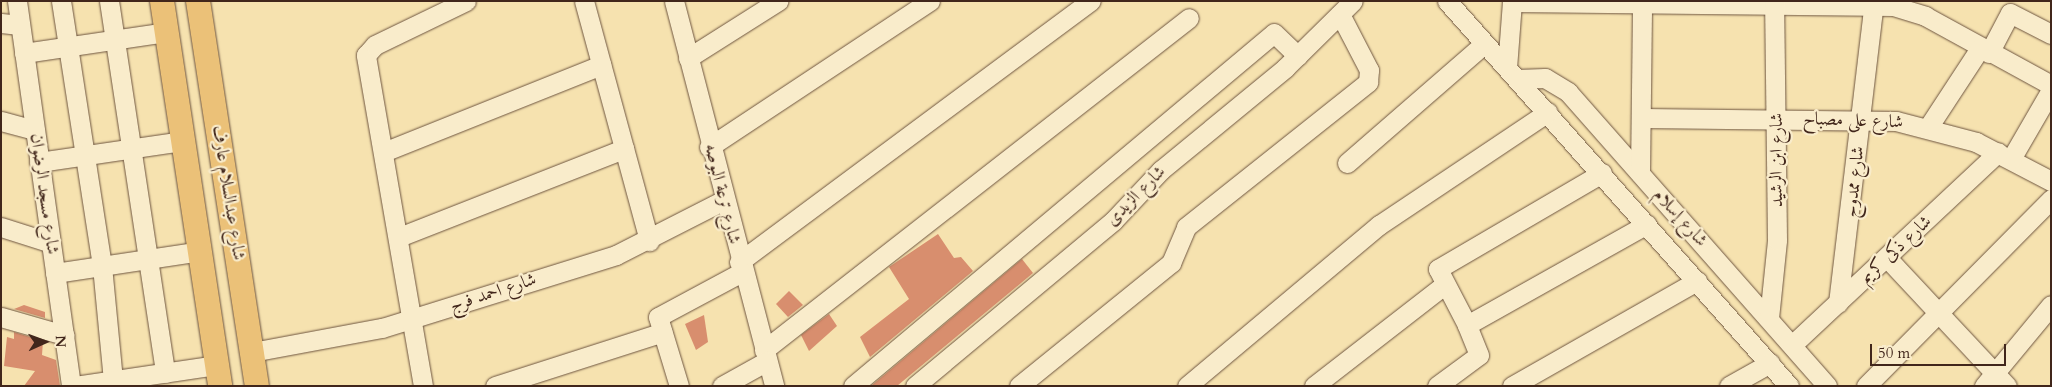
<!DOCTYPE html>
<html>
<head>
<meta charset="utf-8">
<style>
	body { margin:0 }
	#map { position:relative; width:2052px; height:387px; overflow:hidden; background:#f6e2af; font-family:Cardo,Amiri,serif }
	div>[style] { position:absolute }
	.building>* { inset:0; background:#d88e6e }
	.roads { filter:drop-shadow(0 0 1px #6e5540) drop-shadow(0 0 1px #6e5540) }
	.minor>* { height:19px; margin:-9.5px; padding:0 9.5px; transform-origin:9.5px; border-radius:9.5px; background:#f9eccb }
	.major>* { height:24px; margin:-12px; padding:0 12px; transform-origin:12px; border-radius:12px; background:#ebc178 }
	span { translate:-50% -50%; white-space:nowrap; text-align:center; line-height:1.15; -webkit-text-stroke:4.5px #f9eccb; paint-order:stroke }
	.street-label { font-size:18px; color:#41261b }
	.frame { position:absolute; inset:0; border:2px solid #41261b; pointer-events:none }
	.north { position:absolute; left:20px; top:317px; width:50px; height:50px; -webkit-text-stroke:4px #f9eccb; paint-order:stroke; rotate:88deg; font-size:14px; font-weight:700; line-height:20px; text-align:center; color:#41261b }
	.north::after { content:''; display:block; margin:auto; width:18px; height:22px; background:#41261b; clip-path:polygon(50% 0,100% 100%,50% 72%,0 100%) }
	.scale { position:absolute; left:1870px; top:344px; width:136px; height:22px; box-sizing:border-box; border:2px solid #41261b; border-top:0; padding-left:6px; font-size:15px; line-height:18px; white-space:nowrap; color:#41261b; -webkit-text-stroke:4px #f9eccb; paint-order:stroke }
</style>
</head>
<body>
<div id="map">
	<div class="building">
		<div style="clip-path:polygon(938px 234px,954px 258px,961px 257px,973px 271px,870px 357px,860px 337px,909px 299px,889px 267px)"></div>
		<div style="clip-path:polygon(1022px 259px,1033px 273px,897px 386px,871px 386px)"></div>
		<div style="clip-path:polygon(789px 291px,803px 305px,788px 317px,776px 304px)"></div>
		<div style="clip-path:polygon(24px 305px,45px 312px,45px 318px,14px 309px)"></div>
		<div style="clip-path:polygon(829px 314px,837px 326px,809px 351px,801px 335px)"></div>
		<div style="clip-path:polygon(704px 315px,708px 342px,696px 350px,685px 324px)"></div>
		<div style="clip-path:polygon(14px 332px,43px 341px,42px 355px,56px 360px,60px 386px,24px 386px,35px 371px,4px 366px,7px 337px,14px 339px)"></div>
	</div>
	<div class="roads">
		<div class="minor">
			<div style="left:17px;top:1px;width:389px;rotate:82deg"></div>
			<div style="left:61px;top:1px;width:268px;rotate:81.2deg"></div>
			<div style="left:102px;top:266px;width:116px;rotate:84.5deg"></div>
			<div style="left:109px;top:1px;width:376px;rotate:81.4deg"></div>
			<div style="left:584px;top:1px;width:249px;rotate:74.8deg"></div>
			<div style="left:674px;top:1px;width:398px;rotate:75.4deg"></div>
			<div style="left:1447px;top:1px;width:515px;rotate:48.38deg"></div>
			<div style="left:1512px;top:2px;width:381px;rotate:0.6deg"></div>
			<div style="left:1893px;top:6px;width:34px;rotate:17deg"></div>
			<div style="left:1925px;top:16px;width:144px;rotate:28.7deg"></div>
			<div style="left:1px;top:23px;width:19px;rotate:6deg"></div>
			<div style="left:24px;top:53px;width:145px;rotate:-8.4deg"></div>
			<div style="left:1989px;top:53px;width:45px;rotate:-62.3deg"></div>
			<div style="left:2010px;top:13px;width:46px;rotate:27.1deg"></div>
			<div style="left:688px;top:58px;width:107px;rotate:-32.3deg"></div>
			<div style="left:1507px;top:68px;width:67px;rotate:-85.7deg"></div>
			<div style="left:1517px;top:79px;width:28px;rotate:-2deg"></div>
			<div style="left:1545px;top:78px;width:27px;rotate:31deg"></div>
			<div style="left:1568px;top:92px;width:392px;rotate:48.6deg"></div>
			<div style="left:1643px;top:118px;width:253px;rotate:0.7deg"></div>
			<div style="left:1896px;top:121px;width:83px;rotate:14.7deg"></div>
			<div style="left:1976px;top:142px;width:85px;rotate:27.5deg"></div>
			<div style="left:1px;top:121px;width:35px;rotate:15deg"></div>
			<div style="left:1929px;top:126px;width:93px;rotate:-56.8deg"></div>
			<div style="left:709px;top:147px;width:265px;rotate:-33.5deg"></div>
			<div style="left:386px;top:151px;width:232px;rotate:-21.8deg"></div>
			<div style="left:2011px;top:159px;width:80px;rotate:-59.9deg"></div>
			<div style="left:39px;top:162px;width:146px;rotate:-8.3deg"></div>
			<div style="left:1347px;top:163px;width:181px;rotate:-41deg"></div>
			<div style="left:1602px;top:173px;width:190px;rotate:149.7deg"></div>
			<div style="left:1438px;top:269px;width:63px;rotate:62.6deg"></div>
			<div style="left:1467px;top:325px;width:206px;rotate:-29.3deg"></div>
			<div style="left:1640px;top:173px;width:172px;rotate:-89.3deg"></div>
			<div style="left:1px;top:227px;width:52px;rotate:17.7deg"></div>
			<div style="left:399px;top:237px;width:242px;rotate:-21.4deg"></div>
			<div style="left:1888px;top:259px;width:174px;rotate:46.9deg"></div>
			<div style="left:739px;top:262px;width:438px;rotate:-36.6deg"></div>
			<div style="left:55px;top:273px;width:147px;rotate:-8.6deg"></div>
			<div style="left:1838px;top:303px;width:304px;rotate:-83.2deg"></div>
			<div style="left:1px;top:317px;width:66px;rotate:15.9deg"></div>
			<div style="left:1769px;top:318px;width:78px;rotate:-84.1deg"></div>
			<div style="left:1777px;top:240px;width:239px;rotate:-90.7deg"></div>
			<div style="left:1792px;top:345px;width:282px;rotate:-43.1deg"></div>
			<div style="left:764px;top:350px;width:539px;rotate:-38deg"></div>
			<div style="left:252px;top:352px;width:132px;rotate:-10.5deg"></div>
			<div style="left:382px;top:328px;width:245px;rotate:-17.3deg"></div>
			<div style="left:616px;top:255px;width:119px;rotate:-27deg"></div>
			<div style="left:75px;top:386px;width:144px;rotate:-8.4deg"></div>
			<div style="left:423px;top:386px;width:336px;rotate:-99.8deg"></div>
			<div style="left:366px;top:55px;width:13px;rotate:-48deg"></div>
			<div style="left:375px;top:45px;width:101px;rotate:-25.8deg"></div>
			<div style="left:495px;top:386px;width:176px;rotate:-17.8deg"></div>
			<div style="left:679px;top:386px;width:72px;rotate:-106.9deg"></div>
			<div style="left:658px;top:317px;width:95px;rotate:-28.2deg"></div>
			<div style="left:722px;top:386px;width:51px;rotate:-29.1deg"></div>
			<div style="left:853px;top:386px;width:549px;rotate:-39.98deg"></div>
			<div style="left:1274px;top:33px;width:33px;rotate:44deg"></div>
			<div style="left:915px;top:386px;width:258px;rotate:-39.8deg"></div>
			<div style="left:1113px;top:221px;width:70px;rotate:-46.7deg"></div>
			<div style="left:1161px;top:170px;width:161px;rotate:-39.4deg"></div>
			<div style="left:1285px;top:68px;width:95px;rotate:-44.6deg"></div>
			<div style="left:1019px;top:386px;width:196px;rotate:-39deg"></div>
			<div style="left:1171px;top:263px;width:39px;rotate:-67deg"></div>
			<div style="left:1186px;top:227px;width:233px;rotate:-38.5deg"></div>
			<div style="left:1368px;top:82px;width:12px;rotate:-85deg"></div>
			<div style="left:1369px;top:70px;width:63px;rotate:-117.4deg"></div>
			<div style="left:1187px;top:386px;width:251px;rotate:-40deg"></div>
			<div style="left:1379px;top:225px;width:203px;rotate:-33.8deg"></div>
			<div style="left:1314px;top:386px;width:163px;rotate:-37.8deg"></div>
			<div style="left:1437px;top:386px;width:52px;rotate:-36.4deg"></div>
			<div style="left:1479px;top:355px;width:32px;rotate:-112deg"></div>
			<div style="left:1512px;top:386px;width:213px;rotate:-29.6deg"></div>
			<div style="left:1729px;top:386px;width:47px;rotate:-29.3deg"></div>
			<div style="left:1866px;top:386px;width:263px;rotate:-45.3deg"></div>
			<div style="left:1984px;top:386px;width:105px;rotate:-50.4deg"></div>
		</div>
		<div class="major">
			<div style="left:162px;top:1px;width:389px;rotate:81.4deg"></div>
			<div style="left:198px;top:1px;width:389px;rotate:81.3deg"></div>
		</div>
	</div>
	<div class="street-label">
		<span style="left:1853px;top:121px;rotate:2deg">شارع على مصباح</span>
		<span style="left:1777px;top:160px;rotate:-90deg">شارع ابن الرشيد</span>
		<span style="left:1855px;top:182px;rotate:-84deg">شارع ممدوح</span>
		<span style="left:228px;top:193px;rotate:81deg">شارع عبدالسلام عارف</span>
		<span style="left:44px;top:194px;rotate:82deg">شارع مسجد الرضوان</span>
		<span style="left:722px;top:194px;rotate:76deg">شارع ترعة البوصه</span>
		<span style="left:1136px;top:196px;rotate:-45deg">شارع الزيدى</span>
		<span style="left:1680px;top:218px;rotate:48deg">شارع إسلام</span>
		<span style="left:1896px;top:250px;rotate:-43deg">شارع ذكى كريم</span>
		<span style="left:493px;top:293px;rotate:-18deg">شارع احمد فرج</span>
	</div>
	<div class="frame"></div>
	<div class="north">N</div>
	<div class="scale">50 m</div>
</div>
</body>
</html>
